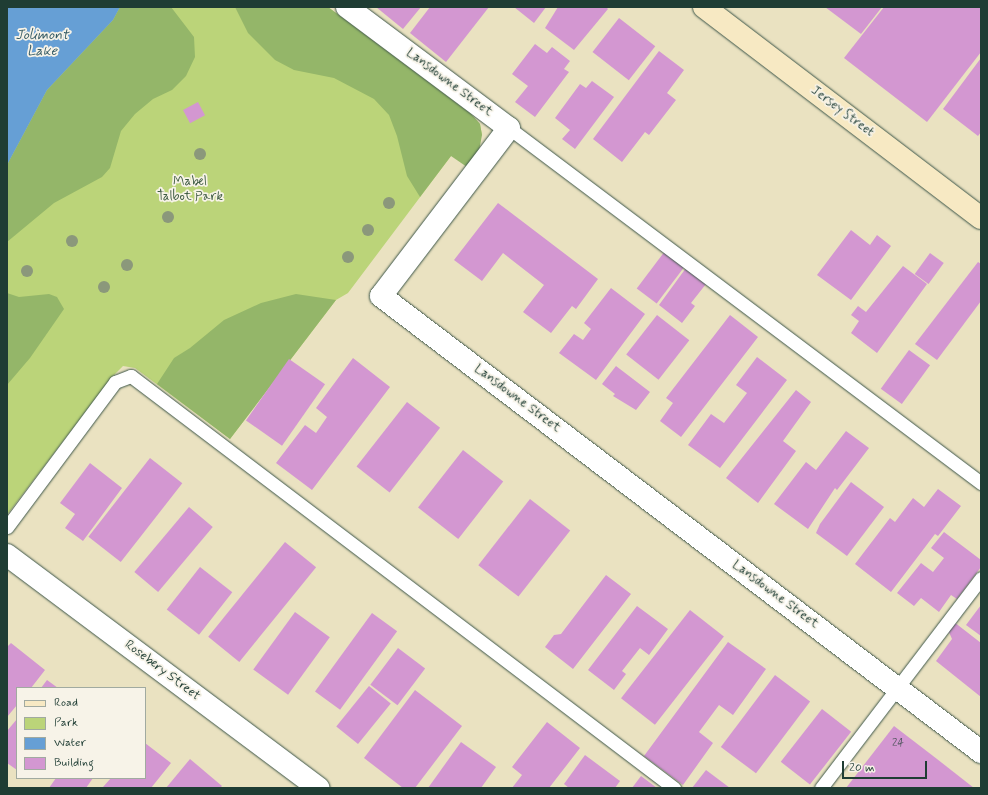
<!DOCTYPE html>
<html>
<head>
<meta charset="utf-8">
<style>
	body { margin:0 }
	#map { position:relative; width:988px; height:795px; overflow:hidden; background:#eae2c1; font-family:Mynerve,sans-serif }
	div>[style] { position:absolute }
	.green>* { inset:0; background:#bbd479 }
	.forest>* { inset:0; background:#94b669 }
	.water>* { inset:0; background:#669fd5 }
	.building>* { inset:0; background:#d397d1; transform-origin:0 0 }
	.roads { filter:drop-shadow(0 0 1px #3d5649) drop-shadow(0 0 1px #3d5649) }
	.lane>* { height:13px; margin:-6.5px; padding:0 6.5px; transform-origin:6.5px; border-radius:6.5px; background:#fff }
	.street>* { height:22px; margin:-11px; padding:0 11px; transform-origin:11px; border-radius:11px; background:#fff }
	.secondary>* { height:22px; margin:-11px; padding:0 11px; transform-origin:11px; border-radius:11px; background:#f7e9c3 }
	.trees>* { width:12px; height:12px; margin:-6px; border-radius:50%; background:#8b987b }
	span { translate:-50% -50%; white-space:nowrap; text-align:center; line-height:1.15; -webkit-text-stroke:3.5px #f7f3e8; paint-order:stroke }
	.number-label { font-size:11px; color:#4c545b }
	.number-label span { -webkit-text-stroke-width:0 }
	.street-label { font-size:13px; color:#1f3d34 }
	.park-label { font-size:13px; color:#3e5b42 }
	.water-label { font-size:14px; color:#345a64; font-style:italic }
	.frame { position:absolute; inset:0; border:8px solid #1f3d34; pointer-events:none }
	.legend { position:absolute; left:16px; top:687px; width:130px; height:92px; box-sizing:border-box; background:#f7f3e8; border:1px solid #a1aaa0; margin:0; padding:5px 7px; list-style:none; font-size:12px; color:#1f3d34 }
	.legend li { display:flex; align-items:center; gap:8px; height:20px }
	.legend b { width:20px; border:1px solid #a1aaa0 }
	.scale { position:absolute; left:842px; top:761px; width:85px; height:18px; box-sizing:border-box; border:2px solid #1f3d34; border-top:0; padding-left:5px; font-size:12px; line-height:14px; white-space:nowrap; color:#1f3d34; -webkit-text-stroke:3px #f7f3e8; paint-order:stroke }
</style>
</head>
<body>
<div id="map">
	<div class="green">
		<div style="clip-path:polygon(7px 7px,328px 7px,471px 114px,480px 124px,482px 135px,451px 156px,348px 293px,336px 300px,230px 439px,135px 368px,123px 366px,111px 378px,7px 515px)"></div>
	</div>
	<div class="forest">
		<div style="clip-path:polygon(120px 7px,171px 7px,194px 37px,195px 57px,186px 76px,172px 90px,153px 99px,135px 114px,121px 131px,110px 168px,102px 177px,54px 203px,7px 242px,7px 165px,47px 90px,113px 20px)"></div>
		<div style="clip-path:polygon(235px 7px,328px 7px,471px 114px,480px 124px,482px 135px,479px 151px,467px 167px,451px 156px,420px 197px,407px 176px,397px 136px,389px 115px,374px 99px,334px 78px,294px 70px,275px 60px,248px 33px)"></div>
		<div style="clip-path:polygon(7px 293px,19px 297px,49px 294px,57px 297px,64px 309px,30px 358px,7px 385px)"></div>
		<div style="clip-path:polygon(296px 294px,336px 300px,230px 439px,157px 384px,174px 358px,190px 348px,224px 320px,261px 303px)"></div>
	</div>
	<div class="water">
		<div style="clip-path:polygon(7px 7px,120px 7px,113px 20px,47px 90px,7px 165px)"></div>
	</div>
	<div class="building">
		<div style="clip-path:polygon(376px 7px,421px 7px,403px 29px)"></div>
		<div style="clip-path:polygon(430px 7px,489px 7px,446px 62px,410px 33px)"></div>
		<div style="clip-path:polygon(514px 7px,546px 7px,534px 23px)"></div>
		<div style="clip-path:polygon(558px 7px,606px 7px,608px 9px,574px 50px,545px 28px)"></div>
		<div style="clip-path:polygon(825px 7px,882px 7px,861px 34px)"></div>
		<div style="clip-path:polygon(884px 7px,981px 7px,981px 52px,927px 122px,844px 58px)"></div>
		<div style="left:619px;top:18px;width:46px;height:43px;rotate:38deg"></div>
		<div style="clip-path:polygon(535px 44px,547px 53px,552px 47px,570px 61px,564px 69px,569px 72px,535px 117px,515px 102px,528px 86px,512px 74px)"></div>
		<div style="clip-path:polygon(659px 51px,684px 70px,667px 93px,676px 100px,649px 135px,645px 132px,622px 162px,593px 139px)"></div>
		<div style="clip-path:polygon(981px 58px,981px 132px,978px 136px,943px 109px)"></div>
		<div style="clip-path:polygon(592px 81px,614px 97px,575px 149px,562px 139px,570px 130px,555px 118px,580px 84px,586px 88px)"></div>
		<div style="left:198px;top:102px;width:15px;height:17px;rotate:62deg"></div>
		<div style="clip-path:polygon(498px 203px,598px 279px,576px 309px,572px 306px,551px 333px,523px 312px,544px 285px,503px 253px,482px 281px,454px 260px)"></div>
		<div style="clip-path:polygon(851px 230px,870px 245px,877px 235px,891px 246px,851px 300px,817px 275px)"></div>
		<div style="left:665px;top:251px;width:25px;height:47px;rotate:37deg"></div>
		<div style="left:930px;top:253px;width:17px;height:26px;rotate:36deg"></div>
		<div style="clip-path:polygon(978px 262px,981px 264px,981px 301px,937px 360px,915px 344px)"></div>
		<div style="clip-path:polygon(903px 266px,927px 284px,877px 353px,851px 333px,859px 321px,851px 315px,858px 306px,866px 312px)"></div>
		<div style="clip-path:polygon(686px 268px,706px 284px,691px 303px,695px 306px,682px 323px,659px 305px)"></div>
		<div style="clip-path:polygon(611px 288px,645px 314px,596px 380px,559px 353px,574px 334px,583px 340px,591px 329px,584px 323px)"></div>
		<div style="left:657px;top:315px;width:41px;height:50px;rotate:38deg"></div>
		<div style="clip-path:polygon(730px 315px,758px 337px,681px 437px,660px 421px,673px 403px,666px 398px)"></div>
		<div style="left:909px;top:350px;width:26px;height:48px;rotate:36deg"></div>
		<div style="clip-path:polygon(757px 357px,787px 380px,720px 468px,688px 445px,711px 414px,724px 423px,747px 393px,736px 385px)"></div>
		<div style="clip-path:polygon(353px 358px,390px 387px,312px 490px,276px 463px,305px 425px,316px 433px,327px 417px,316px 408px)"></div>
		<div style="left:289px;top:359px;width:44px;height:75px;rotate:35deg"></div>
		<div style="clip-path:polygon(616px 366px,650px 392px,636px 410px,613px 396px,615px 394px,602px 384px)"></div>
		<div style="clip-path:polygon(796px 390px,811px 402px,783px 441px,796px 451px,758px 503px,726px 478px)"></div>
		<div style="left:407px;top:402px;width:42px;height:82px;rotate:38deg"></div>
		<div style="clip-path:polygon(846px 431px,869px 448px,837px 490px,835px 488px,808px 529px,774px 504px,806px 462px,816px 470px)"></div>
		<div style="left:463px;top:450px;width:51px;height:73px;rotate:38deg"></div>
		<div style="left:150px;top:458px;width:41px;height:100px;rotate:38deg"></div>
		<div style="clip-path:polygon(90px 463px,122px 488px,83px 541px,65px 528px,75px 514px,60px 503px)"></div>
		<div style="clip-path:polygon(851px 482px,884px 507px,847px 556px,816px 533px,820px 524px)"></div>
		<div style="clip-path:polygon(938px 489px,961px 506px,938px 536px,935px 534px,891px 592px,855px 564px,890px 518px,895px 522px,913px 498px,924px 507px)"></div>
		<div style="left:530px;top:499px;width:51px;height:84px;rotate:38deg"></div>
		<div style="left:189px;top:507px;width:31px;height:85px;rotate:40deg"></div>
		<div style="clip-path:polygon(944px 532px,981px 560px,981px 567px,957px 599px,951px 595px,939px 612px,921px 598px,914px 606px,897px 593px,921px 563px,933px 572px,944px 558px,931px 548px)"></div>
		<div style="left:285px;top:542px;width:40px;height:122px;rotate:39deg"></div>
		<div style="left:200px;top:567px;width:41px;height:54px;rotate:38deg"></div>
		<div style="clip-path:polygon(606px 575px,631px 594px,573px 669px,545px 647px,554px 635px,561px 634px)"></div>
		<div style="clip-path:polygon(981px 605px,981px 636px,966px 625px)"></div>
		<div style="clip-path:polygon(637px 606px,668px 629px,649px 655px,640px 648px,622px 671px,626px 674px,614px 690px,588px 670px)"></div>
		<div style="left:690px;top:610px;width:43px;height:112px;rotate:38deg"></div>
		<div style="left:295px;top:612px;width:43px;height:71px;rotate:36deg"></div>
		<div style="left:372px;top:613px;width:31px;height:97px;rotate:36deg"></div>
		<div style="clip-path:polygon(954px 622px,981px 643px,981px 697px,936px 661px,952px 639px,948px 630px)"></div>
		<div style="clip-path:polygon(728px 642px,766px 669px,733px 715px,719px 705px,699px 732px,713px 743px,683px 785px,644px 756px)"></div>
		<div style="clip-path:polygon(11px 643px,45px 670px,31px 688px,17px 688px,17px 705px,7px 717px,7px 647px)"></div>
		<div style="left:398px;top:648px;width:34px;height:46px;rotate:37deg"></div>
		<div style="left:775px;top:675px;width:44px;height:90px;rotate:37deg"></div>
		<div style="clip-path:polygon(47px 680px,58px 688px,41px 688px)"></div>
		<div style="left:369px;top:686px;width:28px;height:52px;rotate:39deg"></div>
		<div style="clip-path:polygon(415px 690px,462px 726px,415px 788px,403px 788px,364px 758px)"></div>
		<div style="left:822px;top:709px;width:37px;height:67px;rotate:38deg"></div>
		<div style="clip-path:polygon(17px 719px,17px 770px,7px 763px,7px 731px)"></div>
		<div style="clip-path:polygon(547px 722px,580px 748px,549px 788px,512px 788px,522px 775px,512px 767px)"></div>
		<div style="clip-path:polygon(894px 726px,937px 759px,974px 788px,846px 788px)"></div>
		<div style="clip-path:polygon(461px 742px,496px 767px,481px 788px,428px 788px)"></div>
		<div style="clip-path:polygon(145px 743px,171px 763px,151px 788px,103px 787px,111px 778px,145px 778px)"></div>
		<div style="clip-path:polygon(585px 755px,620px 781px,615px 788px,569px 788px,564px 784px)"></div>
		<div style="clip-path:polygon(190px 759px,222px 786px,220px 788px,166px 788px)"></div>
		<div style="clip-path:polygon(706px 770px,730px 788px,692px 788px)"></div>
		<div style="clip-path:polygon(641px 776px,657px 788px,632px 788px)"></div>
		<div style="clip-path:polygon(56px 778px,93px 778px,86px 788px,49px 788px)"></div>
	</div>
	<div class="roads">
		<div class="lane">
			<div style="left:509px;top:128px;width:591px;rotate:36.95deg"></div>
			<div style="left:7px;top:527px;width:181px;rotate:-53.3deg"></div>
			<div style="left:115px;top:382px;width:17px;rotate:-21deg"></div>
			<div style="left:131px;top:376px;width:682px;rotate:37.19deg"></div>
			<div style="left:821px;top:788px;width:264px;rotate:-52.7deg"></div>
		</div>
		<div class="street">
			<div style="left:347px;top:7px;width:202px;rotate:36.8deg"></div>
			<div style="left:509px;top:128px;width:211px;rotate:127.3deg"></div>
			<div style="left:381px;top:296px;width:754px;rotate:37.23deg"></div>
			<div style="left:7px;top:555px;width:389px;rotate:36.8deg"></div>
		</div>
		<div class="secondary">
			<div style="left:704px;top:7px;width:348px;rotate:37.3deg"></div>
		</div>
	</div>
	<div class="trees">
		<div style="left:200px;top:154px"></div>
		<div style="left:389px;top:203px"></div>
		<div style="left:168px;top:217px"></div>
		<div style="left:368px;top:230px"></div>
		<div style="left:72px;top:241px"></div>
		<div style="left:348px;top:257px"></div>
		<div style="left:127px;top:265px"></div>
		<div style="left:27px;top:271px"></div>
		<div style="left:104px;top:287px"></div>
	</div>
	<div class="number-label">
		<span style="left:898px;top:743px">24</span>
	</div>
	<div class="street-label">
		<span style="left:449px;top:83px;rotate:37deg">Lansdowne Street</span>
		<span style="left:842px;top:112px;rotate:37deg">Jersey Street</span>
		<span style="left:517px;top:399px;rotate:37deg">Lansdowne Street</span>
		<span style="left:775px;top:595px;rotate:37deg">Lansdowne Street</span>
		<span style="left:162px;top:671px;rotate:37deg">Rosebery Street</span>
	</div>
	<div class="park-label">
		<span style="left:190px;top:190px">Mabel<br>Talbot Park</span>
	</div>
	<div class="water-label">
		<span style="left:42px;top:43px">Jolimont<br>Lake</span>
	</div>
	<div class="frame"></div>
	<ul class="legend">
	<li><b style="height:5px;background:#f7e9c3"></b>Road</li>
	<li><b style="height:11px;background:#bbd479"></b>Park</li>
	<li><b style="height:11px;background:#669fd5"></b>Water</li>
	<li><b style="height:11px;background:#d397d1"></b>Building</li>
	</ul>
	<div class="scale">20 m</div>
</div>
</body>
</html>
